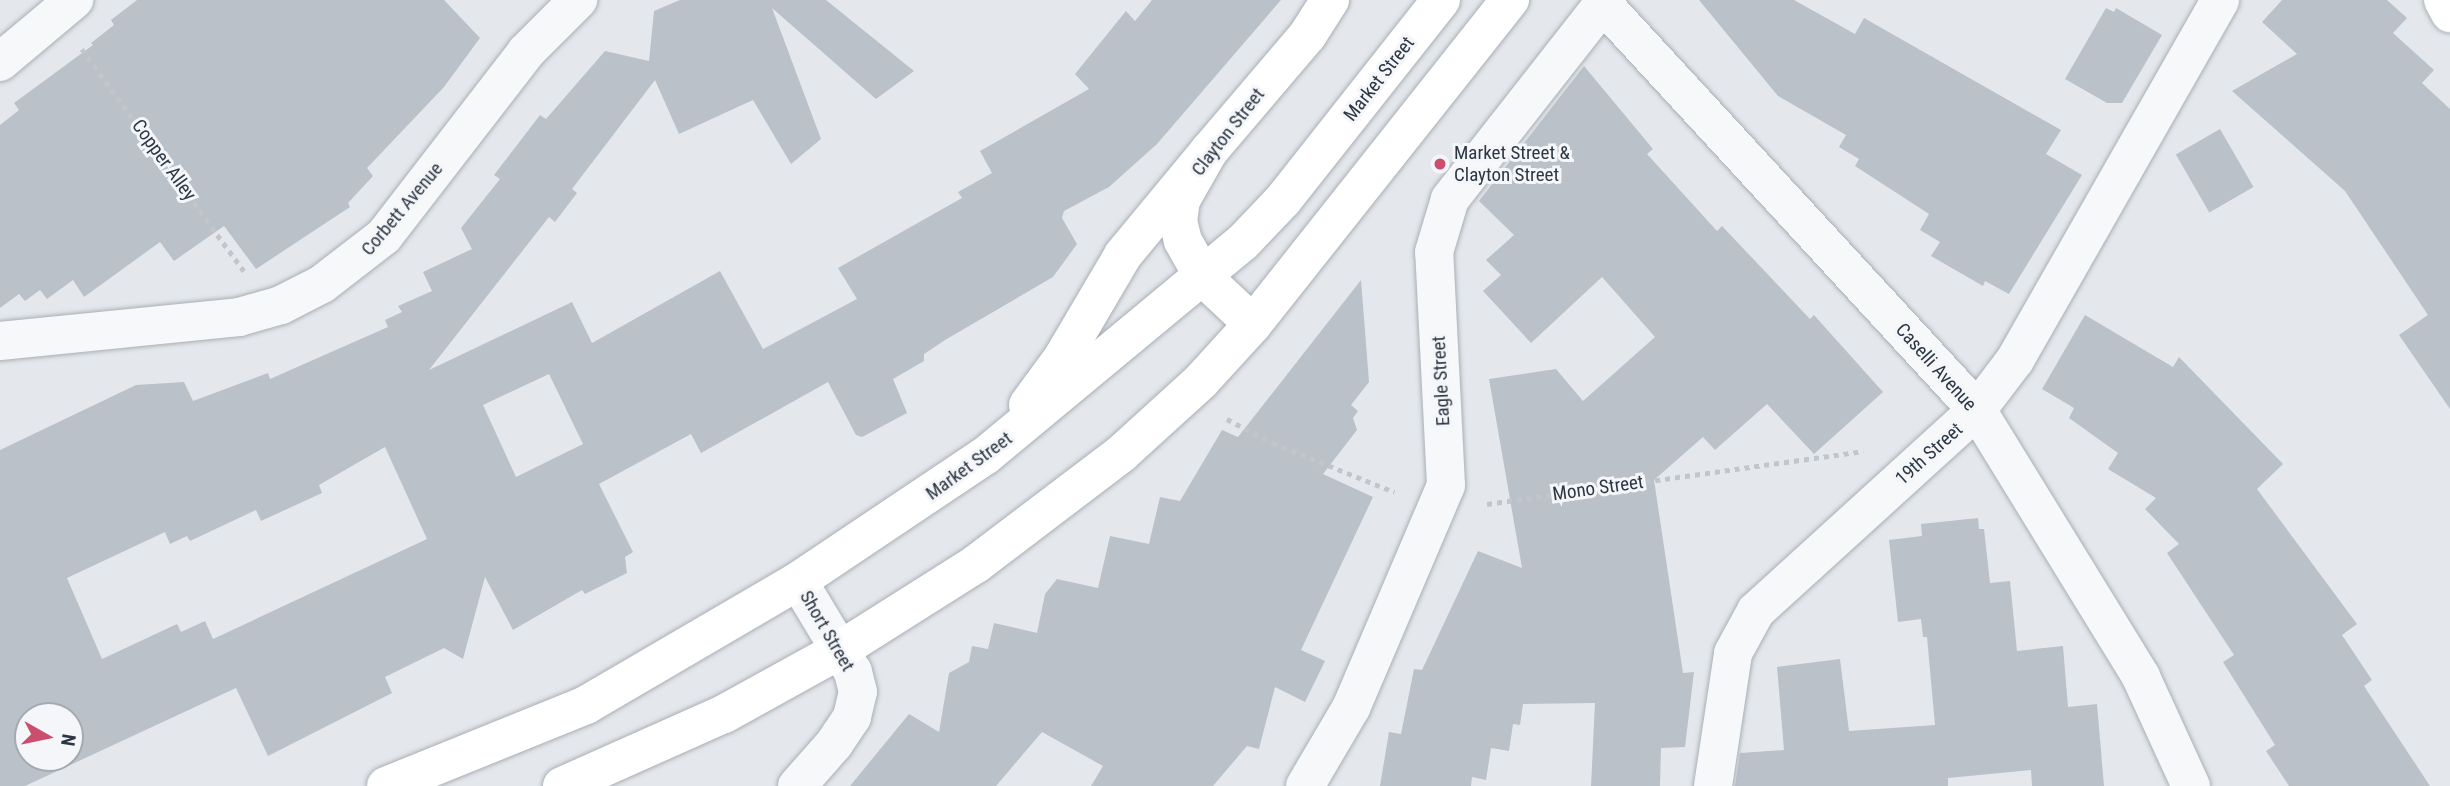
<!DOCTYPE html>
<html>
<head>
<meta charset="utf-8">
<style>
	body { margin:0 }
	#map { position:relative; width:2450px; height:786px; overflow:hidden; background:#e4e8ec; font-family:"Roboto Condensed",sans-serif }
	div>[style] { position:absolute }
	.building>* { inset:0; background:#bbc1c9; transform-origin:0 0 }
	.path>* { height:4.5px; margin-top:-2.25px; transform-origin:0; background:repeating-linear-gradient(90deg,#c2c6cb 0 5px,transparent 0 10px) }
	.roads { filter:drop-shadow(0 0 2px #a9afb6) drop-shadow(0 0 2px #a9afb6) }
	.minor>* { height:38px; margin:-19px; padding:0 19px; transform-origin:19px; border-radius:19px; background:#f7f8fa }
	.secondary>* { height:38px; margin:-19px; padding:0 19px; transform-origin:19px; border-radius:19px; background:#fff }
	.primary>* { height:38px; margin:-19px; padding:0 19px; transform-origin:19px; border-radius:19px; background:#fff }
	.dots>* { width:19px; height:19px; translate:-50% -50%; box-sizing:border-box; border:4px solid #f4f6f9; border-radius:50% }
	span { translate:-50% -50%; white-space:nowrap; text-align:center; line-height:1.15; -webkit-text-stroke:6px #f4f6f9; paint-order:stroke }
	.street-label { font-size:19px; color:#2c3744 }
	.poi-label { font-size:19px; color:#2c3744 }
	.left { translate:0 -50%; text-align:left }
	.north { position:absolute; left:14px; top:702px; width:70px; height:70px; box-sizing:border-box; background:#f4f6f9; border:2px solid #a4aab1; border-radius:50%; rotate:99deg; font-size:19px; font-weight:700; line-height:28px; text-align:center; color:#2c3744 }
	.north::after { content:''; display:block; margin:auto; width:24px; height:32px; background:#cc4e6d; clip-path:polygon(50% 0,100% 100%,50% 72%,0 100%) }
</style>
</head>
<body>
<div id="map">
	<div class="building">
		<div style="clip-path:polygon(137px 0,444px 0,480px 38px,444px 87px,367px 168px,373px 176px,348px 203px,350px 207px,256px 269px,224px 226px,174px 261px,160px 242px,84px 297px,73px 280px,47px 299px,40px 290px,25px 301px,19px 294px,0 308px,0 125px,19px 110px,14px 103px,93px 45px,91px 43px,114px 25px,111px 20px)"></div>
		<div style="clip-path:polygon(evenodd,680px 0,826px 0,914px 71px,876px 99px,772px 8px,821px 139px,791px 164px,753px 100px,679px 134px,655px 80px,572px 189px,577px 193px,555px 222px,549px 217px,429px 370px,572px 302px,592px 343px,720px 271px,763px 349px,857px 299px,838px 268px,962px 198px,958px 192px,992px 173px,980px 151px,1089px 89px,1075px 74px,1126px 11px,1135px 21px,1152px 0,1281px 0,1157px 144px,1109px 187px,1064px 211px,1062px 218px,1077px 244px,1053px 277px,945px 340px,924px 354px,924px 361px,893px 379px,907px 413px,862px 437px,856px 435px,828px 382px,701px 453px,691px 434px,599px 484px,633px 552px,625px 557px,627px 573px,585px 594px,582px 590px,513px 630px,485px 577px,463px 659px,444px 648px,385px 677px,392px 693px,268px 756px,236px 688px,25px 786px,0 786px,0 450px,136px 385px,184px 382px,193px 401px,268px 373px,270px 379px,388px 327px,385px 320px,402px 312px,398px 306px,432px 291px,423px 272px,472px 249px,461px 228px,500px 179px,494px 175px,540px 115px,546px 119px,605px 51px,649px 61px,654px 11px,680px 0,549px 374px,583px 444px,516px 477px,483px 405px,549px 374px,680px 0,385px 447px,427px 539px,213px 639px,205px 621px,181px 632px,177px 624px,102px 659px,67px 578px,165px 532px,170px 544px,187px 536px,190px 541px,256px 510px,261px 521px,322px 493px,319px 485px,385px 447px,680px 0,28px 716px,70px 716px,70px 758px,28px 758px,28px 716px)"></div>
		<div style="clip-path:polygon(1699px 0,1794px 0,1855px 34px,1864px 18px,2061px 130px,2046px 154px,2082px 175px,2009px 294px,1985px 281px,1983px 286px,1931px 256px,1940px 242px,1920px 230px,1929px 214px,1855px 166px,1859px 159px,1839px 147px,1846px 135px,1778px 96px)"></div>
		<div style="clip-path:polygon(2282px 0,2387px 0,2407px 18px,2393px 33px,2434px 70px,2422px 83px,2450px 109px,2450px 409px,2399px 335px,2428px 315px,2345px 191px,2232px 91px,2297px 54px,2262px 22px)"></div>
		<div style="clip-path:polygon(2106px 8px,2114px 12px,2116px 8px,2162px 35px,2122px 103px,2107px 103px,2065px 79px)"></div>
		<div style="clip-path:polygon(1584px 66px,1653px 149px,1647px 154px,1717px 231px,1722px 226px,1810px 319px,1814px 315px,1883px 392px,1814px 454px,1767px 404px,1715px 450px,1703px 437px,1654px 480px,1683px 673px,1694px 672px,1685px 747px,1661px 748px,1660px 786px,1591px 786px,1595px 703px,1523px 704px,1520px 725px,1513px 724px,1509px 751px,1491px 748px,1486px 780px,1472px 777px,1471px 786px,1380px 786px,1389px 732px,1401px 734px,1414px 669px,1422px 670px,1478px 551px,1522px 568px,1489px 379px,1556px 369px,1583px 401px,1655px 337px,1602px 277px,1531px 343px,1483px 291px,1501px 275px,1486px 260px,1514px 235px,1479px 201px)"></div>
		<div style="left:2220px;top:129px;width:67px;height:51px;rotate:60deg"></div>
		<div style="clip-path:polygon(1361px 280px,1369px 382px,1351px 405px,1358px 411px,1353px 418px,1357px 430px,1323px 474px,1373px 497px,1301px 650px,1325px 661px,1305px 702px,1275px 687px,1259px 749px,1247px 746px,1213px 786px,1091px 786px,1103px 766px,1042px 732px,996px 786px,850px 786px,909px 714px,939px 732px,949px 673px,969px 662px,972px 646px,988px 649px,994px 623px,1037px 633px,1045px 594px,1057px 579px,1098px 588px,1110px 536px,1149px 544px,1160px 497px,1180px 501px,1222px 430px,1238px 437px)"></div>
		<div style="clip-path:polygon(2085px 315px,2173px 367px,2179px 357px,2283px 464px,2257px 489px,2357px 624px,2342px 635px,2372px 680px,2364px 686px,2430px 786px,2289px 786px,2266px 751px,2275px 745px,2223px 662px,2234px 655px,2167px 553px,2179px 544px,2145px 509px,2156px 498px,2108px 469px,2118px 453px,2069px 418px,2074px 408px,2042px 389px)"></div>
		<div style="clip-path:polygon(1978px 518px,1979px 529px,1984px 529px,1990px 583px,2010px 581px,2017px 651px,2063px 646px,2068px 707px,2097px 704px,2104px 786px,2032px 786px,2031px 770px,1948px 778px,1948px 786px,1735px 786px,1740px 753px,1784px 750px,1777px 667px,1840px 659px,1849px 731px,1935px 725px,1927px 637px,1923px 637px,1921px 619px,1898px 622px,1889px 540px,1922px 536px,1921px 524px)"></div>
	</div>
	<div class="path">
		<div style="left:82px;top:49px;width:275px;rotate:53.9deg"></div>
		<div style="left:1227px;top:419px;width:52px;rotate:27.6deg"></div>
		<div style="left:1273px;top:443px;width:131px;rotate:22deg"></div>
		<div style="left:1487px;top:504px;width:380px;rotate:-8deg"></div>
	</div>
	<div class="roads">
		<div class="minor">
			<div style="left:1603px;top:4px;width:552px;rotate:47.35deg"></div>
			<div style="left:1977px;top:410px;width:313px;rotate:58.4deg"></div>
			<div style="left:2141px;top:677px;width:120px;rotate:65.4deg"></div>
			<div style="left:0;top:62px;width:97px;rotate:-40deg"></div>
			<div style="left:0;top:341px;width:240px;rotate:-5.7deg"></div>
			<div style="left:239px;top:317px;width:44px;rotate:-15.9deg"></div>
			<div style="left:281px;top:305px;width:46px;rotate:-27.1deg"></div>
			<div style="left:322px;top:284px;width:78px;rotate:-37.7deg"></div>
			<div style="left:384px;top:236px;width:232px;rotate:-52.3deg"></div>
			<div style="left:526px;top:52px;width:74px;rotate:-45deg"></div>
			<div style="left:797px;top:786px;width:56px;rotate:-48.6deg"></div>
			<div style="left:834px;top:744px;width:32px;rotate:-56deg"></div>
			<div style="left:852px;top:717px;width:26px;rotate:-77deg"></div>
			<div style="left:858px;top:692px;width:21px;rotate:-104deg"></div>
			<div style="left:853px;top:672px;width:106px;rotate:-121.1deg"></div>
			<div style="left:1305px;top:786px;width:91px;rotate:-59.5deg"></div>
			<div style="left:1351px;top:708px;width:242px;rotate:-66.9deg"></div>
			<div style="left:1446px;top:485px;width:233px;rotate:-92.9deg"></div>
			<div style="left:1434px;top:252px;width:55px;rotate:-73.2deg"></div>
			<div style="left:1450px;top:199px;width:253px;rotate:-51.9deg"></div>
			<div style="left:1713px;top:786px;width:134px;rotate:-81.4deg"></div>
			<div style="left:1733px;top:653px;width:48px;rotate:-61.3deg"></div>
			<div style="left:1756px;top:611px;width:299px;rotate:-42.3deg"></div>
			<div style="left:1977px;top:410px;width:63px;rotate:-52.8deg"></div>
			<div style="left:2015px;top:360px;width:414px;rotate:-60.3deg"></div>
		</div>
		<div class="secondary">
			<div style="left:1204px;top:278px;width:43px;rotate:-119.6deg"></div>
			<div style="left:1183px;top:241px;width:21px;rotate:-104deg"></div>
			<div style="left:1178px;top:221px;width:21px;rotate:-82deg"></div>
			<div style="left:1181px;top:200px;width:56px;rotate:-60.3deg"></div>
			<div style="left:1209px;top:151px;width:151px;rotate:-49.6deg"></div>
			<div style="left:1307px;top:36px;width:43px;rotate:-57.4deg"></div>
		</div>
		<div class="primary">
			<div style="left:2443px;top:0;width:15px;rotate:62deg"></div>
			<div style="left:1204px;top:278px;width:67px;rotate:43.2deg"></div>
			<div style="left:1028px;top:405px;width:59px;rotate:-53.9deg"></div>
			<div style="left:1063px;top:357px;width:118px;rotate:-59.5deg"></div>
			<div style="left:1123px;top:255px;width:135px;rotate:-50.4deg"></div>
			<div style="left:386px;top:786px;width:216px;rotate:-22deg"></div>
			<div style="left:586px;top:705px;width:246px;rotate:-30.3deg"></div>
			<div style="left:798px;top:581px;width:225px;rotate:-33.8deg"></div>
			<div style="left:985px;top:456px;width:335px;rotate:-39.7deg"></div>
			<div style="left:1243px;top:242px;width:58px;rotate:-46.4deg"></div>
			<div style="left:1283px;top:200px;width:255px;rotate:-51.7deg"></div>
			<div style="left:562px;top:786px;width:177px;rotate:-24deg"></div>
			<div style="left:724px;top:714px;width:132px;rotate:-28.9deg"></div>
			<div style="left:840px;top:650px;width:161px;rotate:-32.3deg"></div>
			<div style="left:976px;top:564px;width:183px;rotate:-37.2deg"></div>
			<div style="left:1122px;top:453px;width:107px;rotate:-42.3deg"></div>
			<div style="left:1201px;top:381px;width:77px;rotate:-47.6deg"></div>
			<div style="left:1253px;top:324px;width:414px;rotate:-51.6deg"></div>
		</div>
	</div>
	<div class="dots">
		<div style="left:1440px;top:164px;background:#cc4e6d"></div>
	</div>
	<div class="street-label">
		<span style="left:1379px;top:79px;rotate:-52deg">Market Street</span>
		<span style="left:1228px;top:132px;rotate:-52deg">Clayton Street</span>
		<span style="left:164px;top:160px;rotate:54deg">Copper Alley</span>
		<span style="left:402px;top:209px;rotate:-50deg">Corbett Avenue</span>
		<span style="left:1936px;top:367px;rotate:48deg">Caselli Avenue</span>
		<span style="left:1441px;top:381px;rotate:-93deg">Eagle Street</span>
		<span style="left:1929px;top:454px;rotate:-42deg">19th Street</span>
		<span style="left:969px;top:466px;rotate:-36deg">Market Street</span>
		<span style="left:1598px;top:488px;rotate:-8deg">Mono Street</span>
		<span style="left:827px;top:631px;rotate:60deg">Short Street</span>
	</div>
	<div class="poi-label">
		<span class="left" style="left:1454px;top:164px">Market Street &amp;<br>Clayton Street</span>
	</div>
	<div class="north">N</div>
</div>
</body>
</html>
